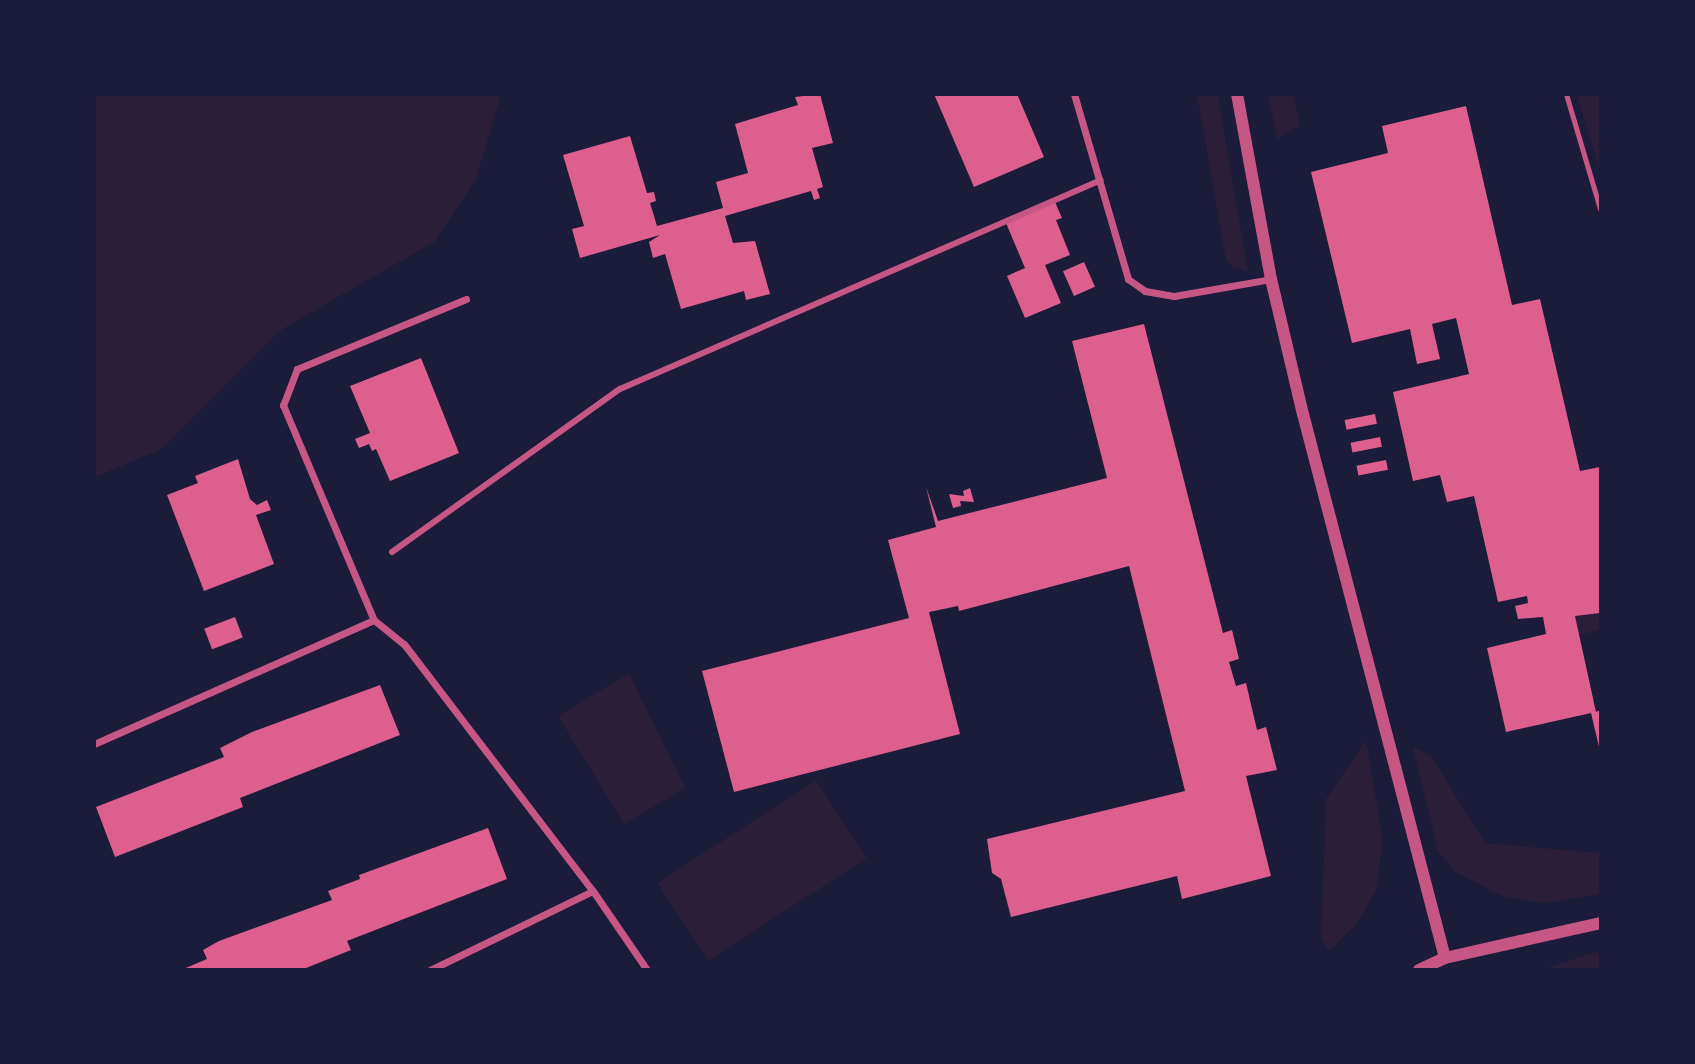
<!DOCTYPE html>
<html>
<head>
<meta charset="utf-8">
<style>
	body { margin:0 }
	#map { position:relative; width:1695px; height:1064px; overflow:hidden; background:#1b1b3a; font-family:"Noto Sans",sans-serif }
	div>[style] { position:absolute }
	.green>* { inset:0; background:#2a1e3b; transform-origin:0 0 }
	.building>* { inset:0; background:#dd5f8e; transform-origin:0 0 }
	.service>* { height:5px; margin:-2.5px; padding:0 2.5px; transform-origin:2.5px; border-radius:2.5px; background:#c65784 }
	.pedestrian>* { height:6px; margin:-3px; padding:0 3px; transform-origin:3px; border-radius:3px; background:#c65784 }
	.minor>* { height:7px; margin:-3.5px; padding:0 3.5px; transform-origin:3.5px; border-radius:3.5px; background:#c65784 }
	.tertiary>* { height:12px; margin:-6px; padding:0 6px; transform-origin:6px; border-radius:6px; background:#c65784 }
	span { translate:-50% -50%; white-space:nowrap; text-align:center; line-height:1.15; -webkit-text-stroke:5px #1b1b3a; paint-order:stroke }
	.frame { position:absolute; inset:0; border:96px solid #1b1b3a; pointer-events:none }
</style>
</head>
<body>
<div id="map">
	<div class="green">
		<div style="clip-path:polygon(95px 94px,501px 94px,501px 95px,476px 179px,434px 242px,281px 330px,162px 449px,95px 477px)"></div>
		<div style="clip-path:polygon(1197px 95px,1218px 95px,1248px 271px,1233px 268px,1226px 260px)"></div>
		<div style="clip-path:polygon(1268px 95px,1294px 95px,1300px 126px,1277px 139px)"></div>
		<div style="clip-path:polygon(1577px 95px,1600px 95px,1600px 171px,1577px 97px)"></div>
		<div style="clip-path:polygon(1594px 611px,1600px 613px,1600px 630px,1579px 635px,1575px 616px)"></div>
		<div style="clip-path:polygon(629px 673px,685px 788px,624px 824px,558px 716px)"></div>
		<div style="clip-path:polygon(1366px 740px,1383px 840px,1376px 891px,1355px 926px,1329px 951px,1321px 939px,1326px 799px)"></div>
		<div style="clip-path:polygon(1413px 747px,1431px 756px,1485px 843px,1600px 853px,1600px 894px,1544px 903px,1502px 896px,1455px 872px,1438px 851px)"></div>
		<div style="left:816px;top:780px;width:93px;height:189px;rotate:57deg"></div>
		<div style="clip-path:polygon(1600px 952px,1600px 969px,1543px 969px,1592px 953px)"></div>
	</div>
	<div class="building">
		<div style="clip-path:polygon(820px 94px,833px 143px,812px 148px,823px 187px,817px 189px,820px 198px,814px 200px,811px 191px,725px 216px,733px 243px,755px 241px,770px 294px,746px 300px,744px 291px,681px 309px,665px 254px,653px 258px,649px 242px,660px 235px,580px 258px,572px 229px,584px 226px,563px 155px,630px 136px,647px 193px,654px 192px,656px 201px,650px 203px,657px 226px,723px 208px,716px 182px,748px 173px,735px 124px,798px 105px,795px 97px)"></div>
		<div style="clip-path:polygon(934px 94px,1017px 94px,1044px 157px,974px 187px)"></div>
		<div style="clip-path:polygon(1466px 106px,1512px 305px,1540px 299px,1580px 471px,1600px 467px,1600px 613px,1575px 616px,1596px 712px,1600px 710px,1600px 751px,1591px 713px,1506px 732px,1487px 648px,1546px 634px,1543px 617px,1518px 619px,1515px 606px,1528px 603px,1527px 596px,1498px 602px,1474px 496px,1447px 502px,1440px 475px,1413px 481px,1393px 392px,1469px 374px,1456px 318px,1432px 324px,1440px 359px,1417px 364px,1410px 329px,1352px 343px,1311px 172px,1388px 153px,1382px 126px)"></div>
		<div style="clip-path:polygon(1055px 202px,1062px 218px,1056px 220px,1070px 255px,1045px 265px,1061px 303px,1025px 318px,1007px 276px,1025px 268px,1006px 223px)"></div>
		<div style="left:1084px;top:262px;width:27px;height:23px;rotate:66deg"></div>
		<div style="clip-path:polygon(1144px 324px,1223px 633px,1232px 630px,1239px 659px,1229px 662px,1236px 686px,1246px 683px,1257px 730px,1266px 727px,1277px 770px,1246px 776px,1271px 876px,1182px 899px,1177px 876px,1011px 917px,1001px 879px,992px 873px,987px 839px,1185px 791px,1129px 566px,959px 611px,958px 606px,929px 612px,960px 734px,734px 792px,702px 671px,909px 618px,888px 540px,936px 527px,926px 487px,938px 521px,1107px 478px,1072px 341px)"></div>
		<div style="clip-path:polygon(421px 358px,459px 453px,390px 481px,376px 449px,372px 451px,369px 444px,359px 448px,355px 439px,370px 433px,350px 386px)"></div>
		<div style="left:1375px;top:414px;width:10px;height:31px;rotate:79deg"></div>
		<div style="left:1380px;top:437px;width:10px;height:30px;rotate:79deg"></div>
		<div style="clip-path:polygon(238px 459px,250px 499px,257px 505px,267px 500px,271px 510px,256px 515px,274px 564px,204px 591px,167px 495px,198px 483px,195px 476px)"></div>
		<div style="left:1386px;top:460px;width:10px;height:30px;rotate:79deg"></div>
		<div style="clip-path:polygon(970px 488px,974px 502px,960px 501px,961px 506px,953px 508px,949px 494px,964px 496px,963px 491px)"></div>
		<div style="left:235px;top:617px;width:22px;height:33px;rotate:69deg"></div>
		<div style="clip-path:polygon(380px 685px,400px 735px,240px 798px,243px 807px,115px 857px,96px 807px,224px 757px,220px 748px,252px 732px)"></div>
		<div style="clip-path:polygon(488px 828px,507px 879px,347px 941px,351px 950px,301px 970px,181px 970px,207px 959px,203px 950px,219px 941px,332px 900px,328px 891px,360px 879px,359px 875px)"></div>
	</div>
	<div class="service">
		<div style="left:1566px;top:94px;width:120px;rotate:73.5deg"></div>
	</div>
	<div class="pedestrian">
		<div style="left:392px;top:552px;width:280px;rotate:-35.6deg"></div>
		<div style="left:620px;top:389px;width:524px;rotate:-23.49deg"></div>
	</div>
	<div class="minor">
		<div style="left:1074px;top:94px;width:193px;rotate:73.7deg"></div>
		<div style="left:1128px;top:279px;width:21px;rotate:35deg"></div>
		<div style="left:1145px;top:291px;width:29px;rotate:10deg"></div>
		<div style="left:1174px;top:296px;width:98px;rotate:-9.9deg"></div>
		<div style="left:466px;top:299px;width:183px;rotate:157.5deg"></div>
		<div style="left:297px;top:369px;width:39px;rotate:111deg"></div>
		<div style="left:283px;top:405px;width:233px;rotate:67.1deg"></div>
		<div style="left:374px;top:620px;width:38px;rotate:39deg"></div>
		<div style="left:404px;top:644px;width:311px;rotate:52.6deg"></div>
		<div style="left:593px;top:891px;width:96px;rotate:55.6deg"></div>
		<div style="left:94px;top:744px;width:306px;rotate:-23.9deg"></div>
		<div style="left:430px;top:970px;width:181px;rotate:-25.9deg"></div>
	</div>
	<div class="tertiary">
		<div style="left:1237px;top:94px;width:188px;rotate:79.6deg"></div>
		<div style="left:1271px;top:279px;width:139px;rotate:76.7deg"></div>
		<div style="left:1303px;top:414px;width:562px;rotate:75.37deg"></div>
		<div style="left:1419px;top:970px;width:29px;rotate:-25deg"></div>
		<div style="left:1445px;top:958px;width:159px;rotate:-12.7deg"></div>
	</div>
	<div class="frame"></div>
</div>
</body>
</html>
